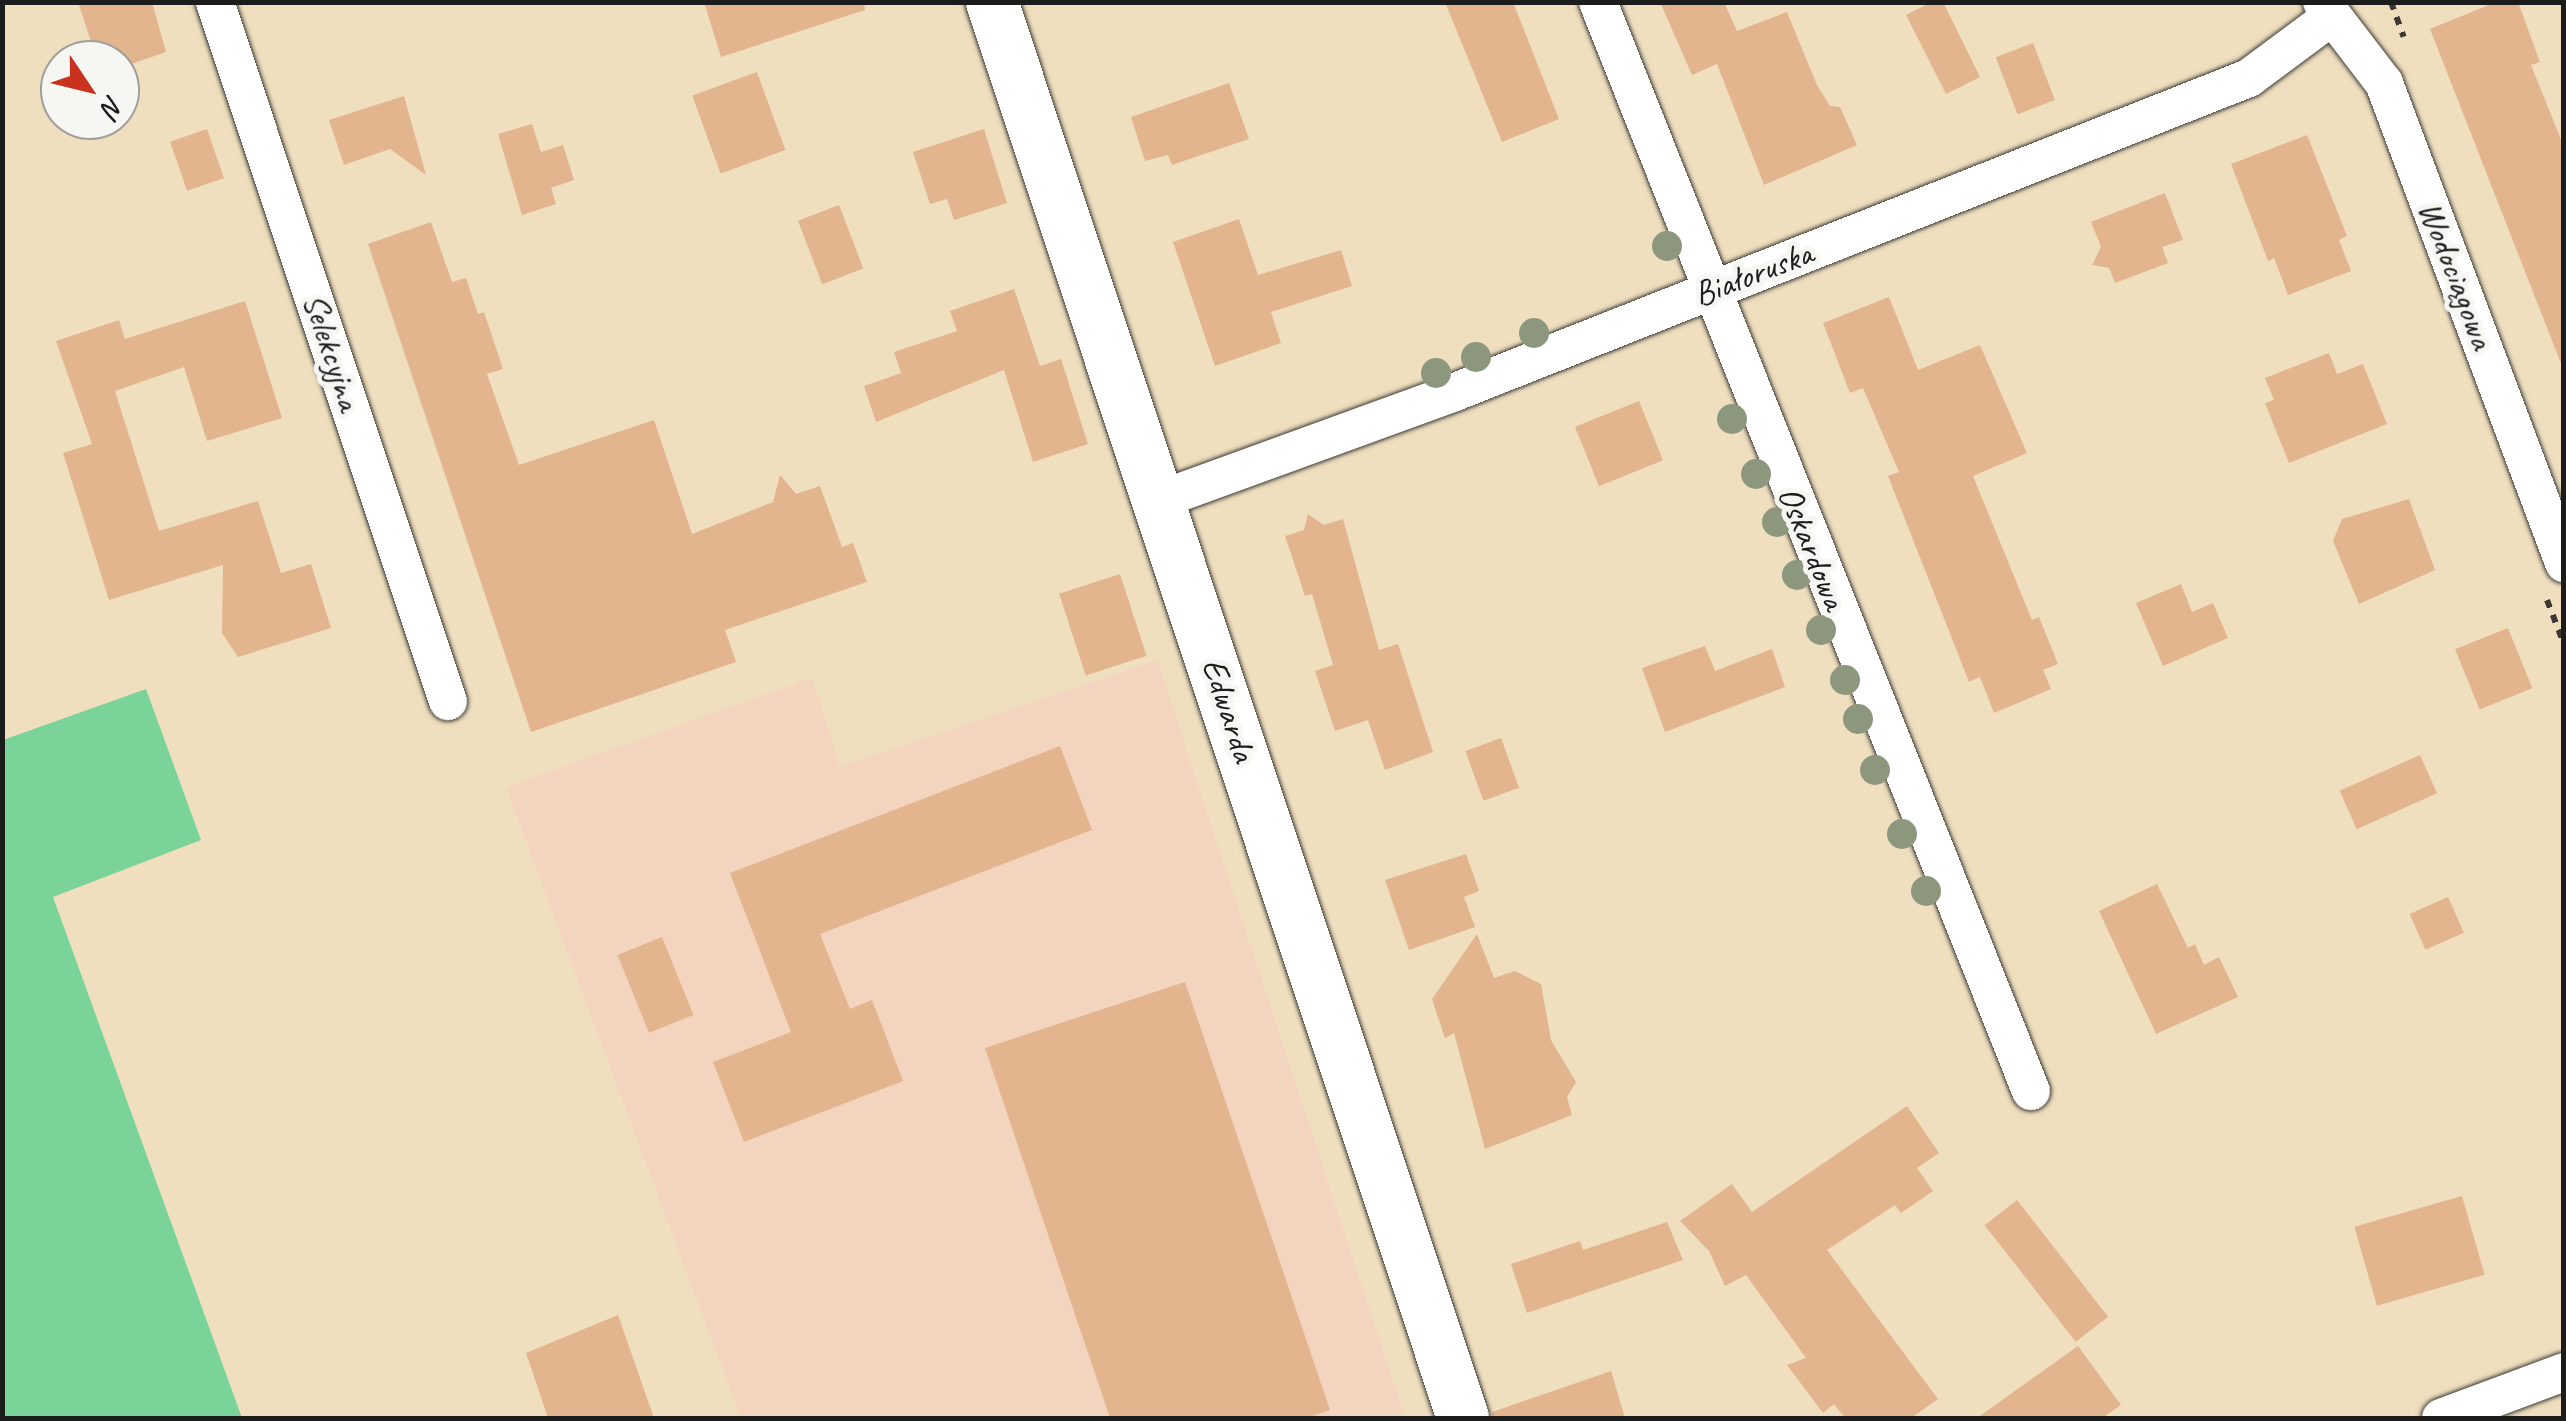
<!DOCTYPE html>
<html>
<head>
<meta charset="utf-8">
<style>
	body { margin:0 }
	#map { position:relative; width:2566px; height:1421px; overflow:hidden; background:#efdfbf; font-family:Caveat,sans-serif }
	div>[style] { position:absolute }
	.built>* { inset:0; background:#f3d4bf }
	.green>* { inset:0; background:#7ad399 }
	.building>* { inset:0; background:#e2b58e; transform-origin:0 0 }
	.path>* { height:6px; margin-top:-3px; transform-origin:0; background:repeating-linear-gradient(90deg,#3c3934 0 8px,transparent 0 16px) }
	.roads { filter:drop-shadow(0 0 2px #3c3934) drop-shadow(0 0 2px #3c3934) }
	.street>* { height:38px; margin:-19px; padding:0 19px; transform-origin:19px; border-radius:19px; background:#fff }
	.secondary>* { height:52px; margin:-26px; padding:0 26px; transform-origin:26px; border-radius:26px; background:#fff }
	.trees>* { width:30px; height:30px; margin:-15px; border-radius:50%; background:#8d977e }
	span { translate:-50% -50%; white-space:nowrap; text-align:center; line-height:1.15; -webkit-text-stroke:10px #f6f6f2; paint-order:stroke }
	.street-label { font-size:35px; color:#1c1c1c }
	.frame { position:absolute; inset:0; border:5px solid #1c1c1c; pointer-events:none }
	.north { position:absolute; left:40px; top:40px; width:100px; height:100px; box-sizing:border-box; background:#f6f6f2; border:2px solid #9f9f9c; border-radius:50%; rotate:125deg; font-size:28px; font-weight:700; line-height:40px; text-align:center; color:#1c1c1c }
	.north::after { content:''; display:block; margin:auto; width:35px; height:45px; background:#c8321e; clip-path:polygon(50% 0,100% 100%,50% 72%,0 100%) }
</style>
</head>
<body>
<div id="map">
	<div class="built">
		<div style="clip-path:polygon(1157px 660px,1405px 1418px,741px 1418px,506px 787px,812px 678px,840px 767px)"></div>
	</div>
	<div class="green">
		<div style="clip-path:polygon(146px 689px,201px 840px,53px 897px,242px 1418px,3px 1418px,3px 740px)"></div>
	</div>
	<div class="building">
		<div style="clip-path:polygon(78px 2px,152px 2px,166px 52px,120px 68px,120px 60px,97px 60px)"></div>
		<div style="clip-path:polygon(704px 2px,864px 2px,865px 10px,721px 57px)"></div>
		<div style="clip-path:polygon(1445px 2px,1513px 2px,1559px 119px,1502px 142px)"></div>
		<div style="clip-path:polygon(1660px 2px,1724px 2px,1737px 31px,1787px 12px,1817px 85px,1830px 106px,1840px 107px,1857px 145px,1764px 185px,1717px 64px,1692px 75px)"></div>
		<div style="clip-path:polygon(1932px 2px,1943px 2px,1980px 77px,1946px 94px,1906px 15px)"></div>
		<div style="clip-path:polygon(2496px 2px,2518px 2px,2540px 62px,2531px 65px,2564px 147px,2562px 366px,2430px 29px)"></div>
		<div style="left:2033px;top:43px;width:61px;height:40px;rotate:69deg"></div>
		<div style="left:757px;top:72px;width:83px;height:69px;rotate:70deg"></div>
		<div style="clip-path:polygon(1229px 83px,1249px 139px,1172px 165px,1168px 155px,1145px 161px,1131px 117px)"></div>
		<div style="clip-path:polygon(404px 96px,426px 175px,390px 149px,344px 165px,329px 120px)"></div>
		<div style="clip-path:polygon(532px 124px,541px 152px,563px 145px,574px 180px,551px 188px,556px 204px,522px 215px,498px 134px)"></div>
		<div style="left:207px;top:129px;width:52px;height:39px;rotate:71deg"></div>
		<div style="clip-path:polygon(984px 129px,1007px 203px,954px 220px,947px 199px,930px 204px,913px 152px)"></div>
		<div style="clip-path:polygon(2307px 135px,2347px 236px,2339px 240px,2351px 271px,2288px 295px,2274px 258px,2268px 261px,2231px 164px)"></div>
		<div style="clip-path:polygon(2165px 193px,2183px 240px,2162px 247px,2168px 263px,2115px 283px,2109px 268px,2092px 265px,2101px 247px,2091px 222px)"></div>
		<div style="left:839px;top:205px;width:68px;height:44px;rotate:69deg"></div>
		<div style="clip-path:polygon(1239px 219px,1258px 275px,1341px 250px,1352px 286px,1271px 312px,1281px 343px,1215px 366px,1173px 242px)"></div>
		<div style="clip-path:polygon(431px 222px,452px 282px,466px 278px,478px 314px,484px 312px,503px 369px,487px 374px,519px 465px,654px 420px,692px 534px,773px 502px,780px 475px,796px 494px,820px 486px,842px 547px,853px 543px,867px 582px,725px 630px,736px 662px,531px 732px,368px 244px)"></div>
		<div style="clip-path:polygon(1014px 289px,1040px 366px,1061px 359px,1088px 444px,1033px 462px,1004px 370px,876px 422px,864px 386px,901px 373px,894px 352px,957px 331px,950px 311px)"></div>
		<div style="clip-path:polygon(1889px 297px,1918px 370px,1980px 345px,2027px 453px,1973px 476px,2032px 620px,2039px 617px,2058px 664px,2043px 670px,2051px 689px,1994px 713px,1980px 677px,1969px 682px,1888px 476px,1899px 472px,1863px 388px,1850px 393px,1823px 323px)"></div>
		<div style="clip-path:polygon(245px 301px,282px 418px,207px 441px,184px 367px,115px 391px,159px 531px,258px 501px,281px 573px,311px 564px,331px 628px,238px 657px,222px 633px,223px 565px,109px 600px,63px 453px,92px 444px,56px 341px,119px 320px,125px 339px)"></div>
		<div style="clip-path:polygon(2329px 353px,2337px 374px,2363px 364px,2387px 424px,2289px 463px,2265px 403px,2274px 400px,2265px 378px)"></div>
		<div style="left:1639px;top:401px;width:64px;height:69px;rotate:68deg"></div>
		<div style="clip-path:polygon(2409px 499px,2435px 570px,2359px 604px,2333px 541px,2342px 519px)"></div>
		<div style="clip-path:polygon(1308px 514px,1324px 525px,1343px 519px,1379px 650px,1398px 644px,1433px 752px,1385px 770px,1368px 720px,1335px 731px,1315px 671px,1333px 665px,1312px 594px,1305px 596px,1285px 536px,1304px 530px)"></div>
		<div style="left:1120px;top:574px;width:86px;height:64px;rotate:72deg"></div>
		<div style="clip-path:polygon(2181px 584px,2192px 612px,2213px 603px,2228px 638px,2163px 666px,2136px 603px)"></div>
		<div style="left:2508px;top:628px;width:65px;height:57px;rotate:68deg"></div>
		<div style="clip-path:polygon(1705px 646px,1715px 671px,1772px 649px,1785px 687px,1665px 732px,1642px 668px)"></div>
		<div style="left:1501px;top:738px;width:53px;height:38px;rotate:70deg"></div>
		<div style="clip-path:polygon(1060px 746px,1092px 830px,820px 934px,850px 1009px,872px 1000px,903px 1081px,744px 1142px,713px 1062px,791px 1032px,730px 873px)"></div>
		<div style="left:2420px;top:755px;width:42px;height:88px;rotate:66deg"></div>
		<div style="clip-path:polygon(1466px 854px,1479px 891px,1464px 897px,1475px 927px,1409px 950px,1385px 880px)"></div>
		<div style="clip-path:polygon(2157px 884px,2188px 948px,2195px 944px,2204px 965px,2219px 957px,2238px 997px,2156px 1034px,2099px 911px)"></div>
		<div style="left:2448px;top:897px;width:39px;height:42px;rotate:66deg"></div>
		<div style="clip-path:polygon(1477px 934px,1494px 978px,1515px 971px,1541px 984px,1551px 1040px,1576px 1082px,1567px 1097px,1572px 1115px,1485px 1149px,1454px 1033px,1445px 1038px,1432px 999px)"></div>
		<div style="left:662px;top:937px;width:84px;height:48px;rotate:68deg"></div>
		<div style="clip-path:polygon(1185px 982px,1330px 1410px,1306px 1418px,1110px 1418px,985px 1048px)"></div>
		<div style="clip-path:polygon(1907px 1106px,1939px 1153px,1917px 1168px,1933px 1191px,1901px 1213px,1895px 1205px,1827px 1250px,1938px 1399px,1911px 1418px,1845px 1418px,1834px 1404px,1823px 1413px,1787px 1365px,1806px 1358px,1746px 1275px,1725px 1286px,1709px 1251px,1680px 1221px,1732px 1184px,1752px 1212px)"></div>
		<div style="left:2462px;top:1196px;width:82px;height:112px;rotate:74deg"></div>
		<div style="left:2017px;top:1200px;width:148px;height:41px;rotate:52deg"></div>
		<div style="clip-path:polygon(1667px 1222px,1683px 1260px,1527px 1313px,1511px 1264px,1580px 1241px,1583px 1250px)"></div>
		<div style="clip-path:polygon(618px 1315px,654px 1418px,548px 1418px,526px 1353px)"></div>
		<div style="clip-path:polygon(2078px 1346px,2121px 1405px,2102px 1418px,1977px 1418px)"></div>
		<div style="clip-path:polygon(1611px 1371px,1625px 1418px,1492px 1418px,1492px 1412px)"></div>
	</div>
	<div class="path">
		<div style="left:2391px;top:2px;width:37px;rotate:70deg"></div>
		<div style="left:2547px;top:600px;width:47px;rotate:68.9deg"></div>
	</div>
	<div class="roads">
		<div class="street">
			<div style="left:215px;top:2px;width:737px;rotate:71.57deg"></div>
			<div style="left:1598px;top:2px;width:1172px;rotate:68.32deg"></div>
			<div style="left:2322px;top:2px;width:102px;rotate:52.6deg"></div>
			<div style="left:2384px;top:83px;width:513px;rotate:69.44deg"></div>
			<div style="left:1159px;top:500px;width:315px;rotate:-20deg"></div>
			<div style="left:1455px;top:392px;width:854px;rotate:-21.58deg"></div>
			<div style="left:2249px;top:78px;width:102px;rotate:-36.6deg"></div>
			<div style="left:2441px;top:1418px;width:131px;rotate:-20.5deg"></div>
		</div>
		<div class="secondary">
			<div style="left:992px;top:2px;width:1492px;rotate:71.6deg"></div>
		</div>
	</div>
	<div class="trees">
		<div style="left:1667px;top:246px"></div>
		<div style="left:1534px;top:333px"></div>
		<div style="left:1476px;top:357px"></div>
		<div style="left:1436px;top:373px"></div>
		<div style="left:1732px;top:419px"></div>
		<div style="left:1756px;top:474px"></div>
		<div style="left:1777px;top:522px"></div>
		<div style="left:1797px;top:575px"></div>
		<div style="left:1821px;top:630px"></div>
		<div style="left:1845px;top:680px"></div>
		<div style="left:1858px;top:719px"></div>
		<div style="left:1875px;top:770px"></div>
		<div style="left:1902px;top:834px"></div>
		<div style="left:1926px;top:891px"></div>
	</div>
	<div class="street-label">
		<span style="left:1753px;top:274px;rotate:-21deg">Białoruska</span>
		<span style="left:2456px;top:275px;rotate:69deg">Wodociągowa</span>
		<span style="left:332px;top:352px;rotate:72deg">Selekcyjna</span>
		<span style="left:1812px;top:548px;rotate:68deg">Oskardowa</span>
		<span style="left:1229px;top:710px;rotate:72deg">Edwarda</span>
	</div>
	<div class="frame"></div>
	<div class="north">N</div>
</div>
</body>
</html>
